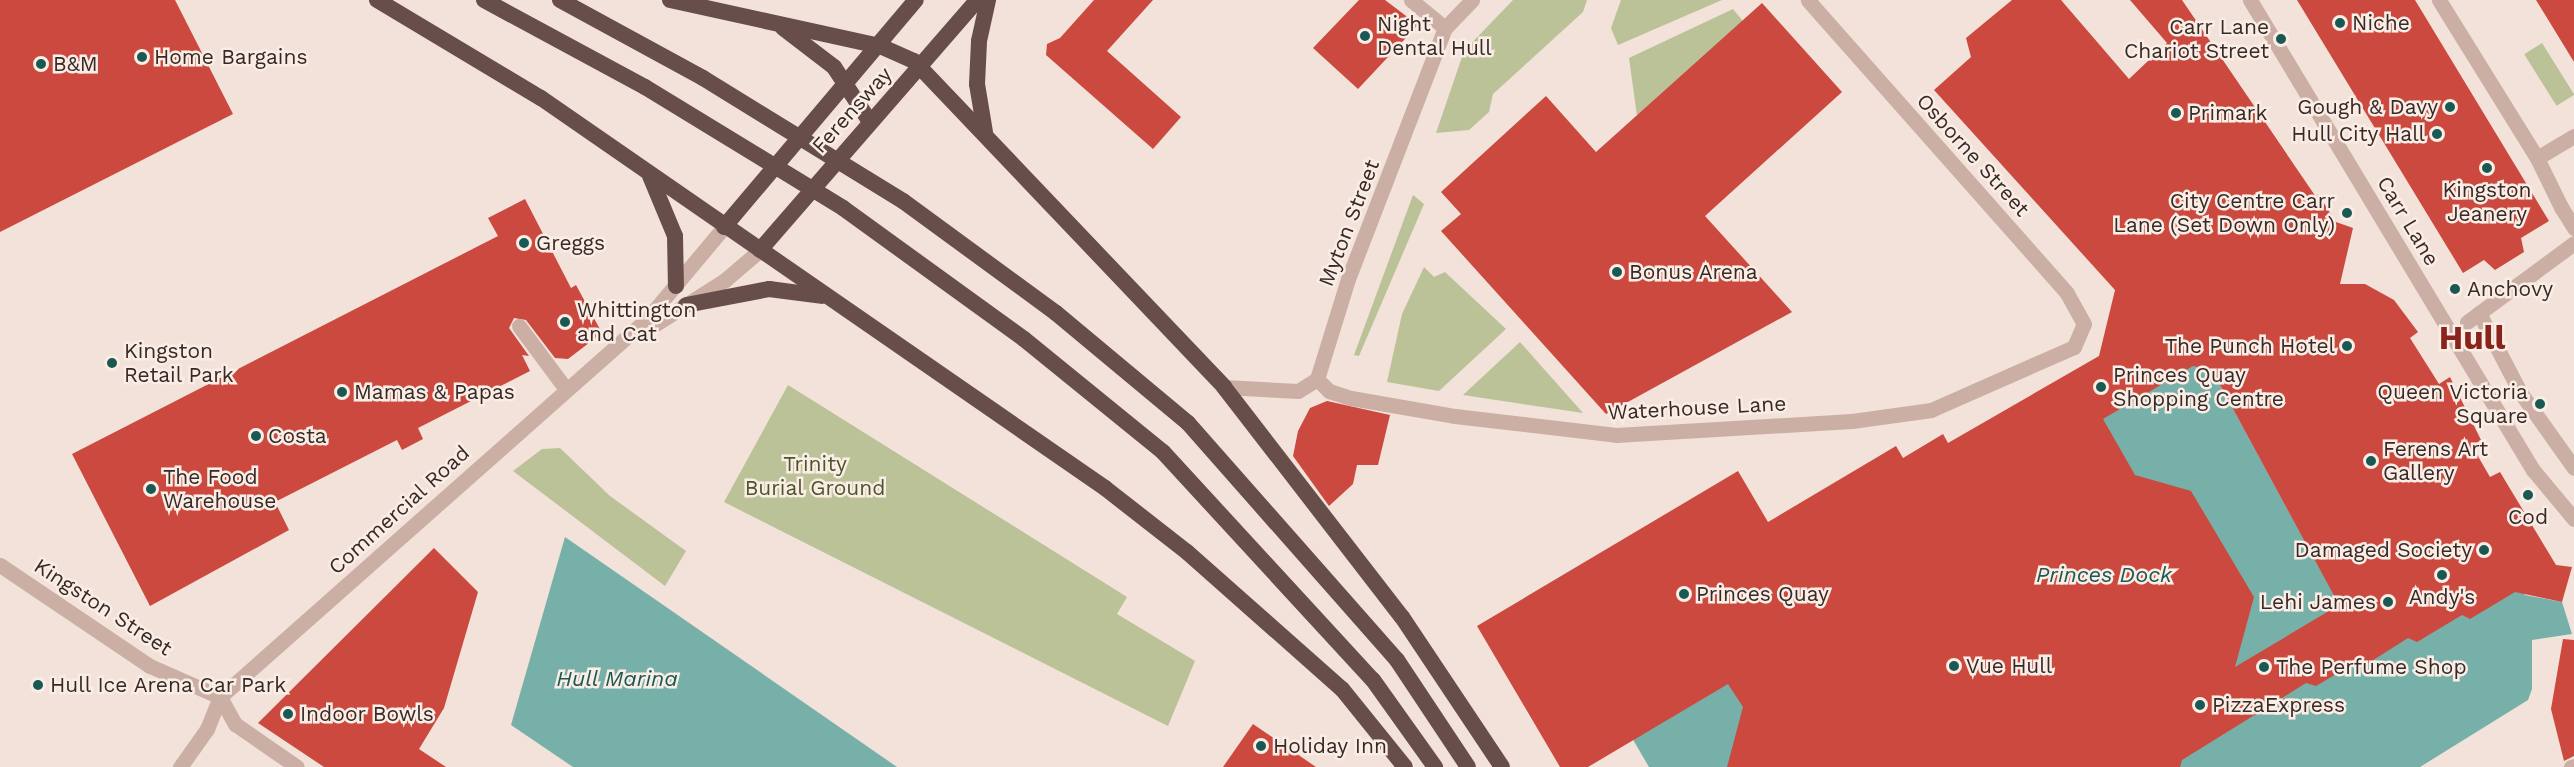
<!DOCTYPE html>
<html>
<head>
<meta charset="utf-8">
<style>
	body { margin:0 }
	#map { position:relative; width:2574px; height:767px; overflow:hidden; background:#f2e2d9; font-family:"Work Sans",sans-serif }
	div>[style] { position:absolute }
	.green>* { inset:0; background:#bbc298; transform-origin:0 0 }
	.water>* { inset:0; background:#77b0a9 }
	.building>* { inset:0; background:#cb493e }
	.pedestrian>* { height:15px; margin:-7.5px; padding:0 7.5px; transform-origin:7.5px; border-radius:7.5px; background:#cbafa4 }
	.minor>* { height:15px; margin:-7.5px; padding:0 7.5px; transform-origin:7.5px; border-radius:7.5px; background:#cbafa4 }
	.tertiary>* { height:15px; margin:-7.5px; padding:0 7.5px; transform-origin:7.5px; border-radius:7.5px; background:#cbafa4 }
	.trunk>* { height:16px; margin:-8px; padding:0 8px; transform-origin:8px; border-radius:8px; background:#684e4a }
	.dots>* { width:16px; height:16px; translate:-50% -50%; box-sizing:border-box; border:3px solid #faede5; border-radius:50% }
	span { translate:-50% -50%; white-space:nowrap; text-align:center; line-height:1.15; -webkit-text-stroke:5px #faede5; paint-order:stroke }
	.poi-label { font-size:21px; color:#362926 }
	.left { translate:0 -50%; text-align:left }
	.right { translate:-100% -50%; text-align:right }
	.street-label { font-size:21px; color:#362926 }
	.park-label { font-size:21px; color:#4c5529 }
	.water-label { font-size:22px; color:#1a5953; font-style:italic }
	.town-label { font-size:33px; color:#88241c; font-weight:700 }
</style>
</head>
<body>
<div id="map">
	<div class="green">
		<div style="clip-path:polygon(1513px 0,1587px 0,1583px 12px,1493px 94px,1489px 112px,1469px 130px,1436px 133px,1464px 51px)"></div>
		<div style="clip-path:polygon(1621px 0,1722px 0,1618px 45px,1611px 28px)"></div>
		<div style="clip-path:polygon(1733px 9px,1743px 21px,1637px 116px,1629px 58px)"></div>
		<div style="left:2542px;top:43px;width:61px;height:21px;rotate:58deg"></div>
		<div style="clip-path:polygon(1413px 195px,1424px 204px,1359px 356px,1354px 355px)"></div>
		<div style="clip-path:polygon(1424px 267px,1434px 277px,1445px 272px,1506px 329px,1439px 391px,1387px 382px,1402px 314px)"></div>
		<div style="clip-path:polygon(1520px 342px,1583px 413px,1463px 395px)"></div>
		<div style="clip-path:polygon(788px 385px,1127px 597px,1117px 614px,1195px 661px,1168px 726px,724px 502px)"></div>
		<div style="clip-path:polygon(560px 448px,610px 496px,686px 551px,665px 586px,513px 471px,542px 449px)"></div>
	</div>
	<div class="water">
		<div style="clip-path:polygon(2179px 309px,2336px 599px,2342px 603px,2484px 525px,2525px 595px,2562px 602px,2572px 634px,2532px 640px,2532px 689px,2528px 700px,2420px 767px,1649px 767px,1587px 661px)"></div>
		<div style="clip-path:polygon(565px 537px,897px 767px,573px 767px,511px 725px)"></div>
	</div>
	<div class="building">
		<div style="clip-path:polygon(0 0,175px 0,233px 114px,0 232px)"></div>
		<div style="clip-path:polygon(1094px 0,1153px 0,1107px 51px,1181px 117px,1153px 149px,1046px 55px,1047px 44px,1060px 38px)"></div>
		<div style="clip-path:polygon(1359px 0,1385px 0,1418px 25px,1358px 89px,1313px 48px)"></div>
		<div style="clip-path:polygon(evenodd,2012px 0,2061px 0,2129px 79px,2167px 43px,2130px 0,2182px 0,2316px 197px,2318px 194px,2336px 222px,2353px 228px,2340px 284px,2365px 284px,2394px 300px,2418px 332px,2410px 338px,2439px 384px,2450px 377px,2481px 440px,2472px 446px,2490px 477px,2500px 472px,2556px 565px,2572px 567px,2562px 602px,2515px 592px,2470px 619px,2462px 615px,2417px 642px,2408px 638px,2367px 664px,2358px 661px,2316px 686px,2306px 683px,2182px 760px,2180px 767px,1727px 767px,1743px 707px,1728px 684px,1588px 767px,1560px 767px,1477px 626px,1738px 471px,1768px 522px,1896px 446px,1903px 458px,1943px 434px,1948px 443px,2099px 356px,2115px 290px,1934px 90px,1971px 57px,1966px 38px,2012px 0,2193px 366px,2212px 370px,2339px 605px,2235px 667px,2254px 597px,2191px 491px,2135px 475px,2103px 419px,2193px 366px)"></div>
		<div style="clip-path:polygon(2297px 0,2415px 0,2549px 221px,2521px 238px,2524px 252px,2495px 270px,2484px 260px,2463px 273px)"></div>
		<div style="clip-path:polygon(2536px 0,2574px 0,2574px 62px,2552px 26px)"></div>
		<div style="clip-path:polygon(1762px 3px,1842px 92px,1705px 216px,1792px 312px,1606px 414px,1441px 231px,1461px 214px,1441px 192px,1546px 96px,1596px 152px)"></div>
		<div style="clip-path:polygon(525px 199px,571px 288px,576px 285px,602px 333px,568px 359px,555px 358px,526px 320px,514px 318px,509px 328px,529px 356px,522px 355px,530px 371px,418px 428px,423px 439px,402px 450px,397px 440px,275px 502px,289px 530px,150px 606px,72px 454px,498px 236px,488px 218px)"></div>
		<div style="clip-path:polygon(1327px 401px,1390px 415px,1378px 465px,1357px 465px,1353px 484px,1329px 506px,1293px 456px,1298px 431px,1310px 408px)"></div>
		<div style="clip-path:polygon(434px 548px,478px 592px,444px 708px,419px 749px,446px 767px,324px 767px,258px 723px)"></div>
		<div style="clip-path:polygon(2563px 639px,2574px 640px,2574px 756px,2564px 761px,2551px 709px)"></div>
		<div style="clip-path:polygon(1253px 724px,1316px 767px,1223px 767px)"></div>
	</div>
	<div class="pedestrian">
		<div style="left:2561px;top:207px;width:25px;rotate:58deg"></div>
		<div style="left:2479px;top:313px;width:89px;rotate:62.6deg"></div>
		<div style="left:2520px;top:392px;width:93px;rotate:54.6deg"></div>
		<div style="left:2467px;top:322px;width:133px;rotate:-36.4deg"></div>
		<div style="left:2571px;top:767px;width:3px;rotate:-18deg"></div>
	</div>
	<div class="minor">
		<div style="left:1411px;top:0;width:44px;rotate:39.5deg"></div>
		<div style="left:2250px;top:0;width:549px;rotate:58.95deg"></div>
		<div style="left:2533px;top:470px;width:64px;rotate:50.1deg"></div>
		<div style="left:2439px;top:0;width:186px;rotate:58.2deg"></div>
		<div style="left:2537px;top:158px;width:55px;rotate:63.9deg"></div>
		<div style="left:2537px;top:158px;width:43px;rotate:-30.7deg"></div>
		<div style="left:519px;top:326px;width:77px;rotate:53.4deg"></div>
		<div style="left:1317px;top:379px;width:17px;rotate:45deg"></div>
		<div style="left:1329px;top:391px;width:23px;rotate:18deg"></div>
		<div style="left:1351px;top:398px;width:106px;rotate:9.8deg"></div>
		<div style="left:1455px;top:416px;width:162px;rotate:6.7deg"></div>
		<div style="left:1616px;top:435px;width:236px;rotate:-3.4deg"></div>
		<div style="left:1852px;top:421px;width:80px;rotate:-7.9deg"></div>
		<div style="left:1931px;top:410px;width:156px;rotate:-23.8deg"></div>
		<div style="left:2074px;top:347px;width:25px;rotate:-67deg"></div>
		<div style="left:2084px;top:324px;width:35px;rotate:-119deg"></div>
		<div style="left:2067px;top:293px;width:391px;rotate:-131.5deg"></div>
		<div style="left:1224px;top:387px;width:74px;rotate:3.1deg"></div>
		<div style="left:1298px;top:391px;width:22px;rotate:-32deg"></div>
		<div style="left:1317px;top:379px;width:105px;rotate:-72.8deg"></div>
		<div style="left:1348px;top:279px;width:269px;rotate:-68.9deg"></div>
		<div style="left:1445px;top:28px;width:39px;rotate:-46deg"></div>
		<div style="left:220px;top:697px;width:31px;rotate:61deg"></div>
		<div style="left:235px;top:724px;width:75px;rotate:34.7deg"></div>
		<div style="left:180px;top:767px;width:47px;rotate:-54.6deg"></div>
		<div style="left:207px;top:729px;width:35px;rotate:-68deg"></div>
	</div>
	<div class="tertiary">
		<div style="left:640px;top:334px;width:101px;rotate:-32.4deg"></div>
		<div style="left:725px;top:280px;width:46px;rotate:-40.6deg"></div>
		<div style="left:0;top:565px;width:181px;rotate:34deg"></div>
		<div style="left:150px;top:666px;width:77px;rotate:23.9deg"></div>
		<div style="left:220px;top:697px;width:570px;rotate:-41.52deg"></div>
		<div style="left:647px;top:319px;width:120px;rotate:-50.1deg"></div>
	</div>
	<div class="trunk">
		<div style="left:377px;top:0;width:191px;rotate:30.9deg"></div>
		<div style="left:541px;top:98px;width:686px;rotate:34.66deg"></div>
		<div style="left:1105px;top:488px;width:104px;rotate:38deg"></div>
		<div style="left:1187px;top:552px;width:207px;rotate:41.5deg"></div>
		<div style="left:1342px;top:689px;width:100px;rotate:51.1deg"></div>
		<div style="left:484px;top:0;width:183px;rotate:28.4deg"></div>
		<div style="left:645px;top:87px;width:232px;rotate:31.4deg"></div>
		<div style="left:843px;top:208px;width:223px;rotate:35.9deg"></div>
		<div style="left:1024px;top:339px;width:179px;rotate:39.1deg"></div>
		<div style="left:1163px;top:452px;width:310px;rotate:47.4deg"></div>
		<div style="left:1373px;top:680px;width:107px;rotate:54.5deg"></div>
		<div style="left:560px;top:0;width:163px;rotate:28.6deg"></div>
		<div style="left:703px;top:78px;width:235px;rotate:31.6deg"></div>
		<div style="left:903px;top:201px;width:190px;rotate:36.2deg"></div>
		<div style="left:1056px;top:313px;width:172px;rotate:39.8deg"></div>
		<div style="left:1188px;top:423px;width:316px;rotate:48.6deg"></div>
		<div style="left:1397px;top:660px;width:128px;rotate:56.4deg"></div>
		<div style="left:670px;top:0;width:215px;rotate:12.4deg"></div>
		<div style="left:880px;top:46px;width:37px;rotate:24deg"></div>
		<div style="left:914px;top:61px;width:450px;rotate:46.4deg"></div>
		<div style="left:1224px;top:387px;width:291px;rotate:52.3deg"></div>
		<div style="left:1402px;top:617px;width:180px;rotate:56.3deg"></div>
		<div style="left:783px;top:28px;width:64px;rotate:37.4deg"></div>
		<div style="left:834px;top:67px;width:66px;rotate:56.8deg"></div>
		<div style="left:985px;top:132px;width:49px;rotate:-99.5deg"></div>
		<div style="left:977px;top:84px;width:43px;rotate:-87.3deg"></div>
		<div style="left:979px;top:41px;width:42px;rotate:-77.6deg"></div>
		<div style="left:650px;top:176px;width:65px;rotate:67.4deg"></div>
		<div style="left:675px;top:236px;width:50px;rotate:88.9deg"></div>
		<div style="left:724px;top:227px;width:297px;rotate:-49.8deg"></div>
		<div style="left:760px;top:250px;width:331px;rotate:-49deg"></div>
		<div style="left:686px;top:305px;width:85px;rotate:-10.9deg"></div>
		<div style="left:769px;top:289px;width:53px;rotate:7.5deg"></div>
	</div>
	<div class="dots">
		<div style="left:2340px;top:23px;background:#1a5953"></div>
		<div style="left:1365px;top:36px;background:#1a5953"></div>
		<div style="left:2281px;top:39px;background:#1a5953"></div>
		<div style="left:142px;top:57px;background:#1a5953"></div>
		<div style="left:41px;top:64px;background:#1a5953"></div>
		<div style="left:2450px;top:107px;background:#1a5953"></div>
		<div style="left:2176px;top:113px;background:#1a5953"></div>
		<div style="left:2437px;top:134px;background:#1a5953"></div>
		<div style="left:2487px;top:168px;background:#1a5953"></div>
		<div style="left:2347px;top:213px;background:#1a5953"></div>
		<div style="left:524px;top:243px;background:#1a5953"></div>
		<div style="left:1617px;top:272px;background:#1a5953"></div>
		<div style="left:2455px;top:289px;background:#1a5953"></div>
		<div style="left:565px;top:322px;background:#1a5953"></div>
		<div style="left:2347px;top:346px;background:#1a5953"></div>
		<div style="left:112px;top:363px;background:#1a5953"></div>
		<div style="left:2101px;top:387px;background:#1a5953"></div>
		<div style="left:342px;top:392px;background:#1a5953"></div>
		<div style="left:2540px;top:404px;background:#1a5953"></div>
		<div style="left:256px;top:436px;background:#1a5953"></div>
		<div style="left:2371px;top:461px;background:#1a5953"></div>
		<div style="left:151px;top:489px;background:#1a5953"></div>
		<div style="left:2528px;top:495px;background:#1a5953"></div>
		<div style="left:2484px;top:550px;background:#1a5953"></div>
		<div style="left:2442px;top:575px;background:#1a5953"></div>
		<div style="left:1684px;top:594px;background:#1a5953"></div>
		<div style="left:2388px;top:602px;background:#1a5953"></div>
		<div style="left:1954px;top:666px;background:#1a5953"></div>
		<div style="left:2264px;top:667px;background:#1a5953"></div>
		<div style="left:38px;top:685px;background:#1a5953"></div>
		<div style="left:2200px;top:705px;background:#1a5953"></div>
		<div style="left:288px;top:714px;background:#1a5953"></div>
		<div style="left:1261px;top:746px;background:#1a5953"></div>
	</div>
	<div class="poi-label">
		<span class="left" style="left:2352px;top:23px">Niche</span>
		<span class="left" style="left:1377px;top:36px">Night<br>Dental Hull</span>
		<span class="right" style="left:2269px;top:39px">Carr Lane<br>Chariot Street</span>
		<span class="left" style="left:154px;top:57px">Home Bargains</span>
		<span class="left" style="left:53px;top:64px">B&amp;M</span>
		<span class="right" style="left:2438px;top:107px">Gough &amp; Davy</span>
		<span class="left" style="left:2188px;top:113px">Primark</span>
		<span class="right" style="left:2425px;top:134px">Hull City Hall</span>
		<span style="left:2487px;top:202px">Kingston<br>Jeanery</span>
		<span class="right" style="left:2335px;top:213px">City Centre Carr<br>Lane (Set Down Only)</span>
		<span class="left" style="left:536px;top:243px">Greggs</span>
		<span class="left" style="left:1629px;top:272px">Bonus Arena</span>
		<span class="left" style="left:2467px;top:289px">Anchovy</span>
		<span class="left" style="left:577px;top:322px">Whittington<br>and Cat</span>
		<span class="right" style="left:2335px;top:346px">The Punch Hotel</span>
		<span class="left" style="left:124px;top:363px">Kingston<br>Retail Park</span>
		<span class="left" style="left:2113px;top:387px">Princes Quay<br>Shopping Centre</span>
		<span class="left" style="left:354px;top:392px">Mamas &amp; Papas</span>
		<span class="right" style="left:2528px;top:404px">Queen Victoria<br>Square</span>
		<span class="left" style="left:268px;top:436px">Costa</span>
		<span class="left" style="left:2383px;top:461px">Ferens Art<br>Gallery</span>
		<span class="left" style="left:163px;top:489px">The Food<br>Warehouse</span>
		<span style="left:2528px;top:517px">Cod</span>
		<span class="right" style="left:2472px;top:550px">Damaged Society</span>
		<span class="left" style="left:1696px;top:594px">Princes Quay</span>
		<span style="left:2442px;top:597px">Andy's</span>
		<span class="right" style="left:2376px;top:602px">Lehi James</span>
		<span class="left" style="left:1966px;top:666px">Vue Hull</span>
		<span class="left" style="left:2276px;top:667px">The Perfume Shop</span>
		<span class="left" style="left:50px;top:685px">Hull Ice Arena Car Park</span>
		<span class="left" style="left:2212px;top:705px">PizzaExpress</span>
		<span class="left" style="left:300px;top:714px">Indoor Bowls</span>
		<span class="left" style="left:1273px;top:746px">Holiday Inn</span>
	</div>
	<div class="street-label">
		<span style="left:852px;top:110px;rotate:-48deg">Ferensway</span>
		<span style="left:1973px;top:155px;rotate:48deg">Osborne Street</span>
		<span style="left:2408px;top:221px;rotate:59deg">Carr Lane</span>
		<span style="left:1349px;top:223px;rotate:-69deg">Myton Street</span>
		<span style="left:1697px;top:408px;rotate:-3deg">Waterhouse Lane</span>
		<span style="left:399px;top:510px;rotate:-42deg">Commercial Road</span>
		<span style="left:103px;top:607px;rotate:33deg">Kingston Street</span>
	</div>
	<div class="park-label">
		<span style="left:815px;top:476px">Trinity<br>Burial Ground</span>
	</div>
	<div class="water-label">
		<span style="left:2104px;top:575px">Princes Dock</span>
		<span style="left:617px;top:679px">Hull Marina</span>
	</div>
	<div class="town-label">
		<span style="left:2472px;top:338px">Hull</span>
	</div>
</div>
</body>
</html>
